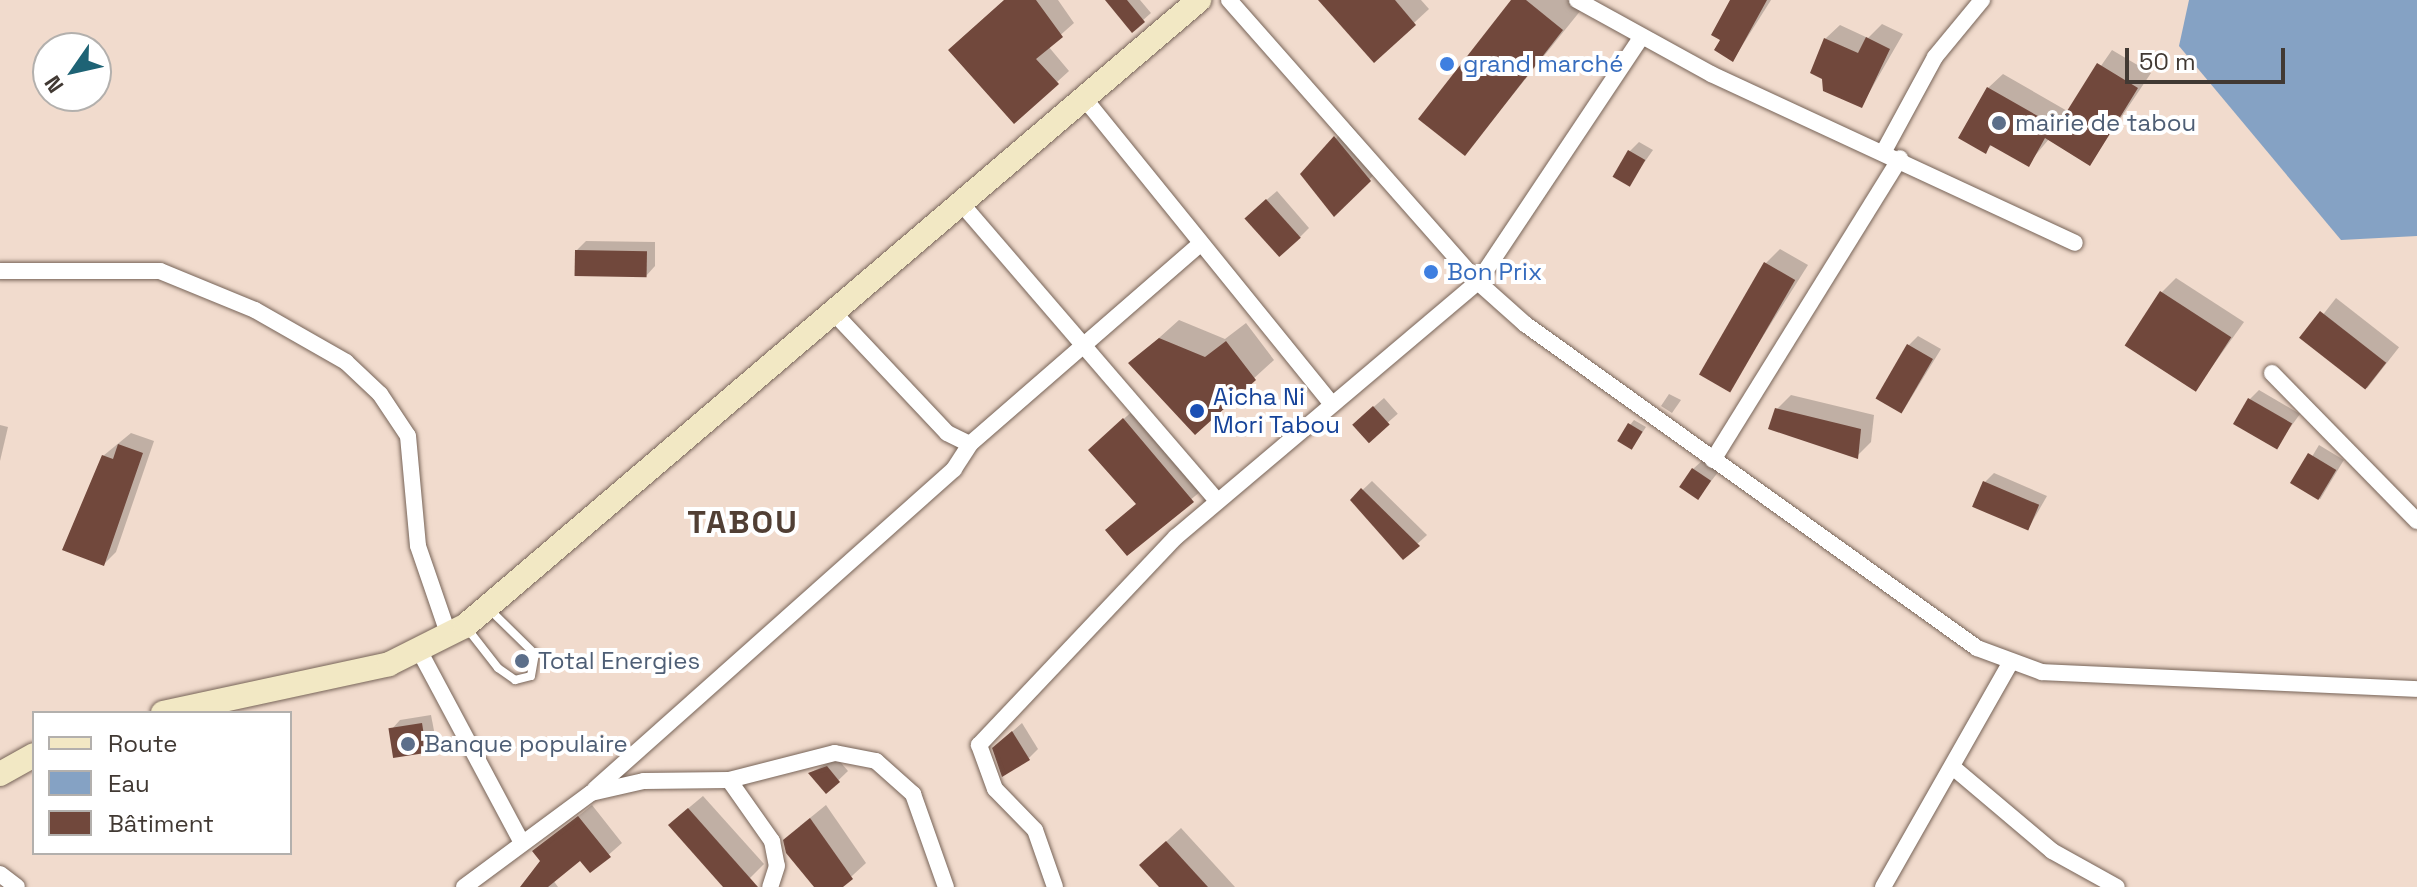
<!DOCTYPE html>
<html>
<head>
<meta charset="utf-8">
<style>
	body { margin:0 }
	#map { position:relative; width:2417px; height:887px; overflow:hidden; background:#f1dbcd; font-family:"Space Grotesk",sans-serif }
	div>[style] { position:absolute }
	.water>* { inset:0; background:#85a2c4 }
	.shadow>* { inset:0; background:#0003; transform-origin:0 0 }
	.building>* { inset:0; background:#71483c; transform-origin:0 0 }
	.roads { filter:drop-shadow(0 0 2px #776458) drop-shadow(0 0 2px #776458) }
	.lane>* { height:8px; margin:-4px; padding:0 4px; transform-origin:4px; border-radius:4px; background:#fff }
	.street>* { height:16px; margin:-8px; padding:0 8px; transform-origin:8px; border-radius:8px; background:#fff }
	.secondary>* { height:24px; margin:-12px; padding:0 12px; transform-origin:12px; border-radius:12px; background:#f2e8c4 }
	.dots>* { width:22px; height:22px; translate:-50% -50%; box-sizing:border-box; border:4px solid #fff; border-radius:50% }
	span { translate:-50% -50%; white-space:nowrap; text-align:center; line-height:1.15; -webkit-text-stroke:8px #fff; paint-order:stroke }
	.shop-label { font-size:24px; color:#366cbe }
	.left { translate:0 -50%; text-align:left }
	.service-label { font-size:24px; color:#4e5e75 }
	.transit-label { font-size:24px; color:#164399 }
	.district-label { font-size:32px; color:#513f34; font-weight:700; letter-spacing:2px }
	.legend { position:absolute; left:32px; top:711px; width:260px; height:144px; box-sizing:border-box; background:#fff; border:2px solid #b3b0ad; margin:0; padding:10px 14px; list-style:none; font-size:24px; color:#413933 }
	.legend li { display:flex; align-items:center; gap:16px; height:40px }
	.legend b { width:40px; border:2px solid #b3b0ad }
	.north { position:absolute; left:32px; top:32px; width:80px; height:80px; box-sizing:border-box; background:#fff; border:2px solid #b3b0ad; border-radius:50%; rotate:236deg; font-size:22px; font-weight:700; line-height:32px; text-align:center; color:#413933 }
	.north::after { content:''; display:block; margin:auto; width:28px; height:36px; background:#1e6375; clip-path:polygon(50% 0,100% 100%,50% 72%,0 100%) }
	.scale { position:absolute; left:2125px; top:48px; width:160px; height:36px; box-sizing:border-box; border:4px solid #413933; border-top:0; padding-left:10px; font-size:24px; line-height:28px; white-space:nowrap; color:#413933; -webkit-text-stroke:6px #fff; paint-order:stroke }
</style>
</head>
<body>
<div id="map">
	<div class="water">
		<div style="clip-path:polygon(2189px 0,2417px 0,2417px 236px,2341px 240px,2179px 46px)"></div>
	</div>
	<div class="shadow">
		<div style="clip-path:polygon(1005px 0,1058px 0,1074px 23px,1048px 46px,1069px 71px,1057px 82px,962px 38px)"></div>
		<div style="clip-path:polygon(1108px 0,1140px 0,1151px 13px,1132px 30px)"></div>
		<div style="clip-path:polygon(1321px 0,1421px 0,1429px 9px,1374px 60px)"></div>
		<div style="clip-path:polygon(1513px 0,1568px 0,1581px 10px,1465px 154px)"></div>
		<div style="clip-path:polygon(1733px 0,1771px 0,1733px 60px,1723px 39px)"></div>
		<div style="clip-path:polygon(1882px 24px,1903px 34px,1862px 105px,1825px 39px,1840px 25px,1868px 38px)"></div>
		<div style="clip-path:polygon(2112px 50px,2151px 73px,2090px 164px,2049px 139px,2028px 164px,1993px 144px,1985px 151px,1988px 88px,2003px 74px,2069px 112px)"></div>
		<div style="clip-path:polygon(1350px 124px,1384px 165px,1334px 214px,1302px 174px)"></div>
		<div style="clip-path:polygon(1639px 142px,1653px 150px,1629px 184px,1630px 151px)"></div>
		<div style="clip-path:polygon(1277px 191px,1309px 228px,1300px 237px,1256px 209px)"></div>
		<div style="clip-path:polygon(586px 241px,655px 242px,655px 266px,646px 276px,576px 251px)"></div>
		<div style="clip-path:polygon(1780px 249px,1808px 265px,1729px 390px,1766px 263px)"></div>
		<div style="clip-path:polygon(2176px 278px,2244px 322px,2196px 389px,2162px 292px)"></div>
		<div style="left:2336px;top:298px;width:80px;height:52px;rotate:38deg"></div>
		<div style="clip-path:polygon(1179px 320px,1225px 339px,1246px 323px,1274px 360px,1195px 432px,1131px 363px)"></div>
		<div style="clip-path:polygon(1918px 336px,1941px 349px,1903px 411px,1908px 346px)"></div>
		<div style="clip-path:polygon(2259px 390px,2300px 414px,2276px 447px,2250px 399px)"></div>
		<div style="clip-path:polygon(1669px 394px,1681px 400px,1672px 413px,1661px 406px)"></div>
		<div style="clip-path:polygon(1791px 395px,1874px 415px,1871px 442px,1857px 456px,1777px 409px)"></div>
		<div style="left:1384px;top:398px;width:21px;height:39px;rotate:49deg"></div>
		<div style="clip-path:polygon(1138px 406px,1207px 486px,1127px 553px,1108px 530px,1138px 503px,1105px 436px)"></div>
		<div style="clip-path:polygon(1634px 420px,1646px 427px,1632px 448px,1630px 425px)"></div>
		<div style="clip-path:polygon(0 425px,8px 427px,0 461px)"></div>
		<div style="clip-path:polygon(131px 433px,154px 441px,116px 552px,104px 564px,103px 456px)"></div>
		<div style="left:2319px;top:445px;width:29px;height:46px;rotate:31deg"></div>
		<div style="clip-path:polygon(1703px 460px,1719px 471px,1698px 498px,1693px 469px)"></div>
		<div style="clip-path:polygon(1994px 473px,2047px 496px,2028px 529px,1985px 482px)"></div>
		<div style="clip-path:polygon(1372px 481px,1427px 535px,1403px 557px,1352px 500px)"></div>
		<div style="clip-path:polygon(431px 715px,436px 741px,426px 751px,391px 730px,400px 720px)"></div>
		<div style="clip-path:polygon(1022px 723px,1038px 749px,1029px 758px,1004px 739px)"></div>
		<div style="clip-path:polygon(837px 758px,848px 771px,826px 792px,810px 773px)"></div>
		<div style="clip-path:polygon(703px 796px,764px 864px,741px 887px,726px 887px,685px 811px)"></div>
		<div style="clip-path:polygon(592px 805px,622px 843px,590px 871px,581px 858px,553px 880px,558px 887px,523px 887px,543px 861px,535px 851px)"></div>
		<div style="clip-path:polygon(826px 805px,866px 863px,840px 887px,818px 887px,800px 826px)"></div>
		<div style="clip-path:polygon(1181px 828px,1235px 887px,1162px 887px,1156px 851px)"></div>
	</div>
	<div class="building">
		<div style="clip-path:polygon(1004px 0,1036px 0,1063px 37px,1036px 59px,1059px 84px,1014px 124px,948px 50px)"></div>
		<div style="clip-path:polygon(1105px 0,1127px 0,1145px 22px,1132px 33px)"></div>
		<div style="clip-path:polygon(1318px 0,1395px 0,1416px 25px,1374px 63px)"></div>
		<div style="clip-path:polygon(1511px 0,1526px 0,1563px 30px,1465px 156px,1418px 119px)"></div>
		<div style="clip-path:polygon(1730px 0,1767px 0,1733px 62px,1714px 50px,1720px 40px,1711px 35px)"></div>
		<div style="clip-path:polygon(1866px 37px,1890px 49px,1862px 108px,1823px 91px,1822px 79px,1810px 73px,1824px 38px,1858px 53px)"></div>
		<div style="clip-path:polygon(2097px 63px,2138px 88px,2090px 166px,2045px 138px,2029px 167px,1990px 145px,1986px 154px,1958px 138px,1987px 87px,2057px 127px)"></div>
		<div style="clip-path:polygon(1334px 136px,1371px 181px,1334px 217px,1300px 174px)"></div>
		<div style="left:1628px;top:150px;width:20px;height:31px;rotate:30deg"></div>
		<div style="left:1266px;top:199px;width:52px;height:29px;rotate:48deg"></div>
		<div style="left:575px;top:250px;width:72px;height:26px;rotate:1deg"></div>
		<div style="left:1764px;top:262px;width:36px;height:130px;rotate:30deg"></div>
		<div style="left:2160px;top:291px;width:85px;height:65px;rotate:33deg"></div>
		<div style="left:2320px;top:311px;width:84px;height:34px;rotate:38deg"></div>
		<div style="clip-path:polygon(1159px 338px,1205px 357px,1226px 341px,1256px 380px,1195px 435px,1128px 363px)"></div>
		<div style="left:1907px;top:344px;width:30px;height:63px;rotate:30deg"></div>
		<div style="left:2248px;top:398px;width:51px;height:30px;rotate:30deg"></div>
		<div style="left:1373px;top:406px;width:25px;height:28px;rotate:48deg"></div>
		<div style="clip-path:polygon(1775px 408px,1861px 429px,1858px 459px,1768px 429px)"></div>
		<div style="clip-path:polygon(1123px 418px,1194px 502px,1127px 556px,1105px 530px,1136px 504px,1088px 450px)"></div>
		<div style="left:1628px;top:423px;width:17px;height:21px;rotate:31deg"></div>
		<div style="clip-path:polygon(118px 444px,143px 453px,104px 566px,62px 550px,102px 455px,113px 459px)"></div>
		<div style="left:2308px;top:453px;width:33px;height:35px;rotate:31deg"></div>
		<div style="left:1692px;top:468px;width:23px;height:23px;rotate:34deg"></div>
		<div style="left:1983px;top:481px;width:61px;height:28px;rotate:23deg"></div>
		<div style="clip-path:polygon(1361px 488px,1420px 546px,1403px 560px,1350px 500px)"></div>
		<div style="left:422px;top:723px;width:30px;height:34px;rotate:81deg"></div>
		<div style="clip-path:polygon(1012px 731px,1030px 760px,1002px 777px,992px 748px)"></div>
		<div style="clip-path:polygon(827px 766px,840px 782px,826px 794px,808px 773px)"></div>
		<div style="clip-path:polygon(688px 808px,758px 887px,723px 887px,668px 825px)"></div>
		<div style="clip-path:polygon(578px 816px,611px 857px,590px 873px,580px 861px,548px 887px,520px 887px,540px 861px,532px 851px)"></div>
		<div style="clip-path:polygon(810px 818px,853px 879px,843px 887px,814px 887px,786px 853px,783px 840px)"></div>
		<div style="clip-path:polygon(1166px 841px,1208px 887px,1159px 887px,1139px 865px)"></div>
	</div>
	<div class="roads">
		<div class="lane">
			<div style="left:466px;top:627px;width:52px;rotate:52deg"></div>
			<div style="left:498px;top:668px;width:21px;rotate:35deg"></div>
			<div style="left:515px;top:680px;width:16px;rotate:-14deg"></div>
			<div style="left:531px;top:676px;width:22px;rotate:-80deg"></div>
			<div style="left:535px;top:654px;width:63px;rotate:-135.6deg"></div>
		</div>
		<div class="street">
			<div style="left:1229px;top:0;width:376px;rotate:48.6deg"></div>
			<div style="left:1478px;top:282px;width:63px;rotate:41.8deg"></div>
			<div style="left:1525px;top:324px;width:556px;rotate:35.63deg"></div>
			<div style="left:1977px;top:648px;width:69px;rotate:20.3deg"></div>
			<div style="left:2042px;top:672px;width:375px;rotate:2.6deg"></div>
			<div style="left:1577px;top:0;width:153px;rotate:28.9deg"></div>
			<div style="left:1711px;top:74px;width:401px;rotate:24.9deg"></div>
			<div style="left:1084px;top:98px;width:392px;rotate:51deg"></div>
			<div style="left:1884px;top:151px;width:107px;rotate:-61.5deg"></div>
			<div style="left:1935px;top:57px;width:74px;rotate:-50.5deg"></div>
			<div style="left:961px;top:203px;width:393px;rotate:49.3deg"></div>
			<div style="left:0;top:271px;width:160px"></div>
			<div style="left:160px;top:271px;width:103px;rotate:22.3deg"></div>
			<div style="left:255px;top:310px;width:105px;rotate:29.7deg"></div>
			<div style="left:346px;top:362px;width:47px;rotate:43.3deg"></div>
			<div style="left:380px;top:394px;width:50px;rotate:56.3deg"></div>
			<div style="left:408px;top:436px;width:110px;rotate:84.8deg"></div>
			<div style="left:418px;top:546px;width:95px;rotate:71deg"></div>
			<div style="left:834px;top:313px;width:165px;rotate:46.7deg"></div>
			<div style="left:947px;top:433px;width:25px;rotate:26deg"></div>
			<div style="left:970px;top:444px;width:306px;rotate:-41deg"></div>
			<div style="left:2272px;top:373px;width:207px;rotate:45.6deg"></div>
			<div style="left:1713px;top:460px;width:355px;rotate:-58.2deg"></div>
			<div style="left:420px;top:652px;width:212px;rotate:61.9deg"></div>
			<div style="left:1955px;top:769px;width:127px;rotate:40.2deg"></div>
			<div style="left:2052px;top:851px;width:74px;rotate:29deg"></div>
			<div style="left:729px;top:780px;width:75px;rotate:54.8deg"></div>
			<div style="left:772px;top:841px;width:25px;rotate:79deg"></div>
			<div style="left:777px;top:866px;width:22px;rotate:108deg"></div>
			<div style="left:595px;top:789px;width:481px;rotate:-41.7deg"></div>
			<div style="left:954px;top:469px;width:30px;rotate:-57deg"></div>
			<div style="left:0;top:874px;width:21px;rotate:37deg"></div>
			<div style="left:464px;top:887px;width:158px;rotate:-36.5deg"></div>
			<div style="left:591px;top:793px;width:54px;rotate:-12.8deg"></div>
			<div style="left:644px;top:781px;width:85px;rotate:-0.7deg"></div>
			<div style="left:729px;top:780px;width:109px;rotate:-14.3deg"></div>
			<div style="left:835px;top:753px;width:42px;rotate:11deg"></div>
			<div style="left:876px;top:761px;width:50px;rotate:41.7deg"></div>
			<div style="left:913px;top:794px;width:99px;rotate:70.5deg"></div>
			<div style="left:1055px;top:887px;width:60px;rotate:-109.3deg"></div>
			<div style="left:1035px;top:830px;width:57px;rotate:-134.3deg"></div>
			<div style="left:995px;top:789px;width:47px;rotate:-110deg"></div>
			<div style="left:979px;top:745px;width:286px;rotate:-46.6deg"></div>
			<div style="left:1176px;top:537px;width:395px;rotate:-40.2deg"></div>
			<div style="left:1478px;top:282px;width:293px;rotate:-56.3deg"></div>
			<div style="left:1883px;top:887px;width:255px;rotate:-60.4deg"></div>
		</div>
		<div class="secondary">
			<div style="left:163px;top:713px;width:231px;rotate:-12.2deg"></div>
			<div style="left:389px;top:664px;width:85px;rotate:-26.6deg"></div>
			<div style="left:465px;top:626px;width:965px;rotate:-40.46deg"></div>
			<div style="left:0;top:774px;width:39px;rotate:-29deg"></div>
		</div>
	</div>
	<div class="dots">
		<div style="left:1447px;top:64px;background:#3f7fe0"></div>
		<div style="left:1999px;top:123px;background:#5c6f8a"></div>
		<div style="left:1431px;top:272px;background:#3f7fe0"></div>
		<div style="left:1197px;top:411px;background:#1a4fb4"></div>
		<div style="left:522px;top:661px;background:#5c6f8a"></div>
		<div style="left:408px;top:744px;background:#5c6f8a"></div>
	</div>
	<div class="shop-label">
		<span class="left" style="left:1463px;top:64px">grand marché</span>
		<span class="left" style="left:1447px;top:272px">Bon Prix</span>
	</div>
	<div class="service-label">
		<span class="left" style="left:2015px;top:123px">mairie de tabou</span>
		<span class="left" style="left:538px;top:661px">Total Energies</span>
		<span class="left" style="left:424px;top:744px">Banque populaire</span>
	</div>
	<div class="transit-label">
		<span class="left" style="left:1213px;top:411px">Aicha Ni<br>Mori Tabou</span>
	</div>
	<div class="district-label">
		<span style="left:743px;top:522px">TABOU</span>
	</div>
	<ul class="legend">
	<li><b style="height:10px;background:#f2e8c4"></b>Route</li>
	<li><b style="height:22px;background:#85a2c4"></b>Eau</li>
	<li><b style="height:22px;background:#71483c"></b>Bâtiment</li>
	</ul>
	<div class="north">N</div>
	<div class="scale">50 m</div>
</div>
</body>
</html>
